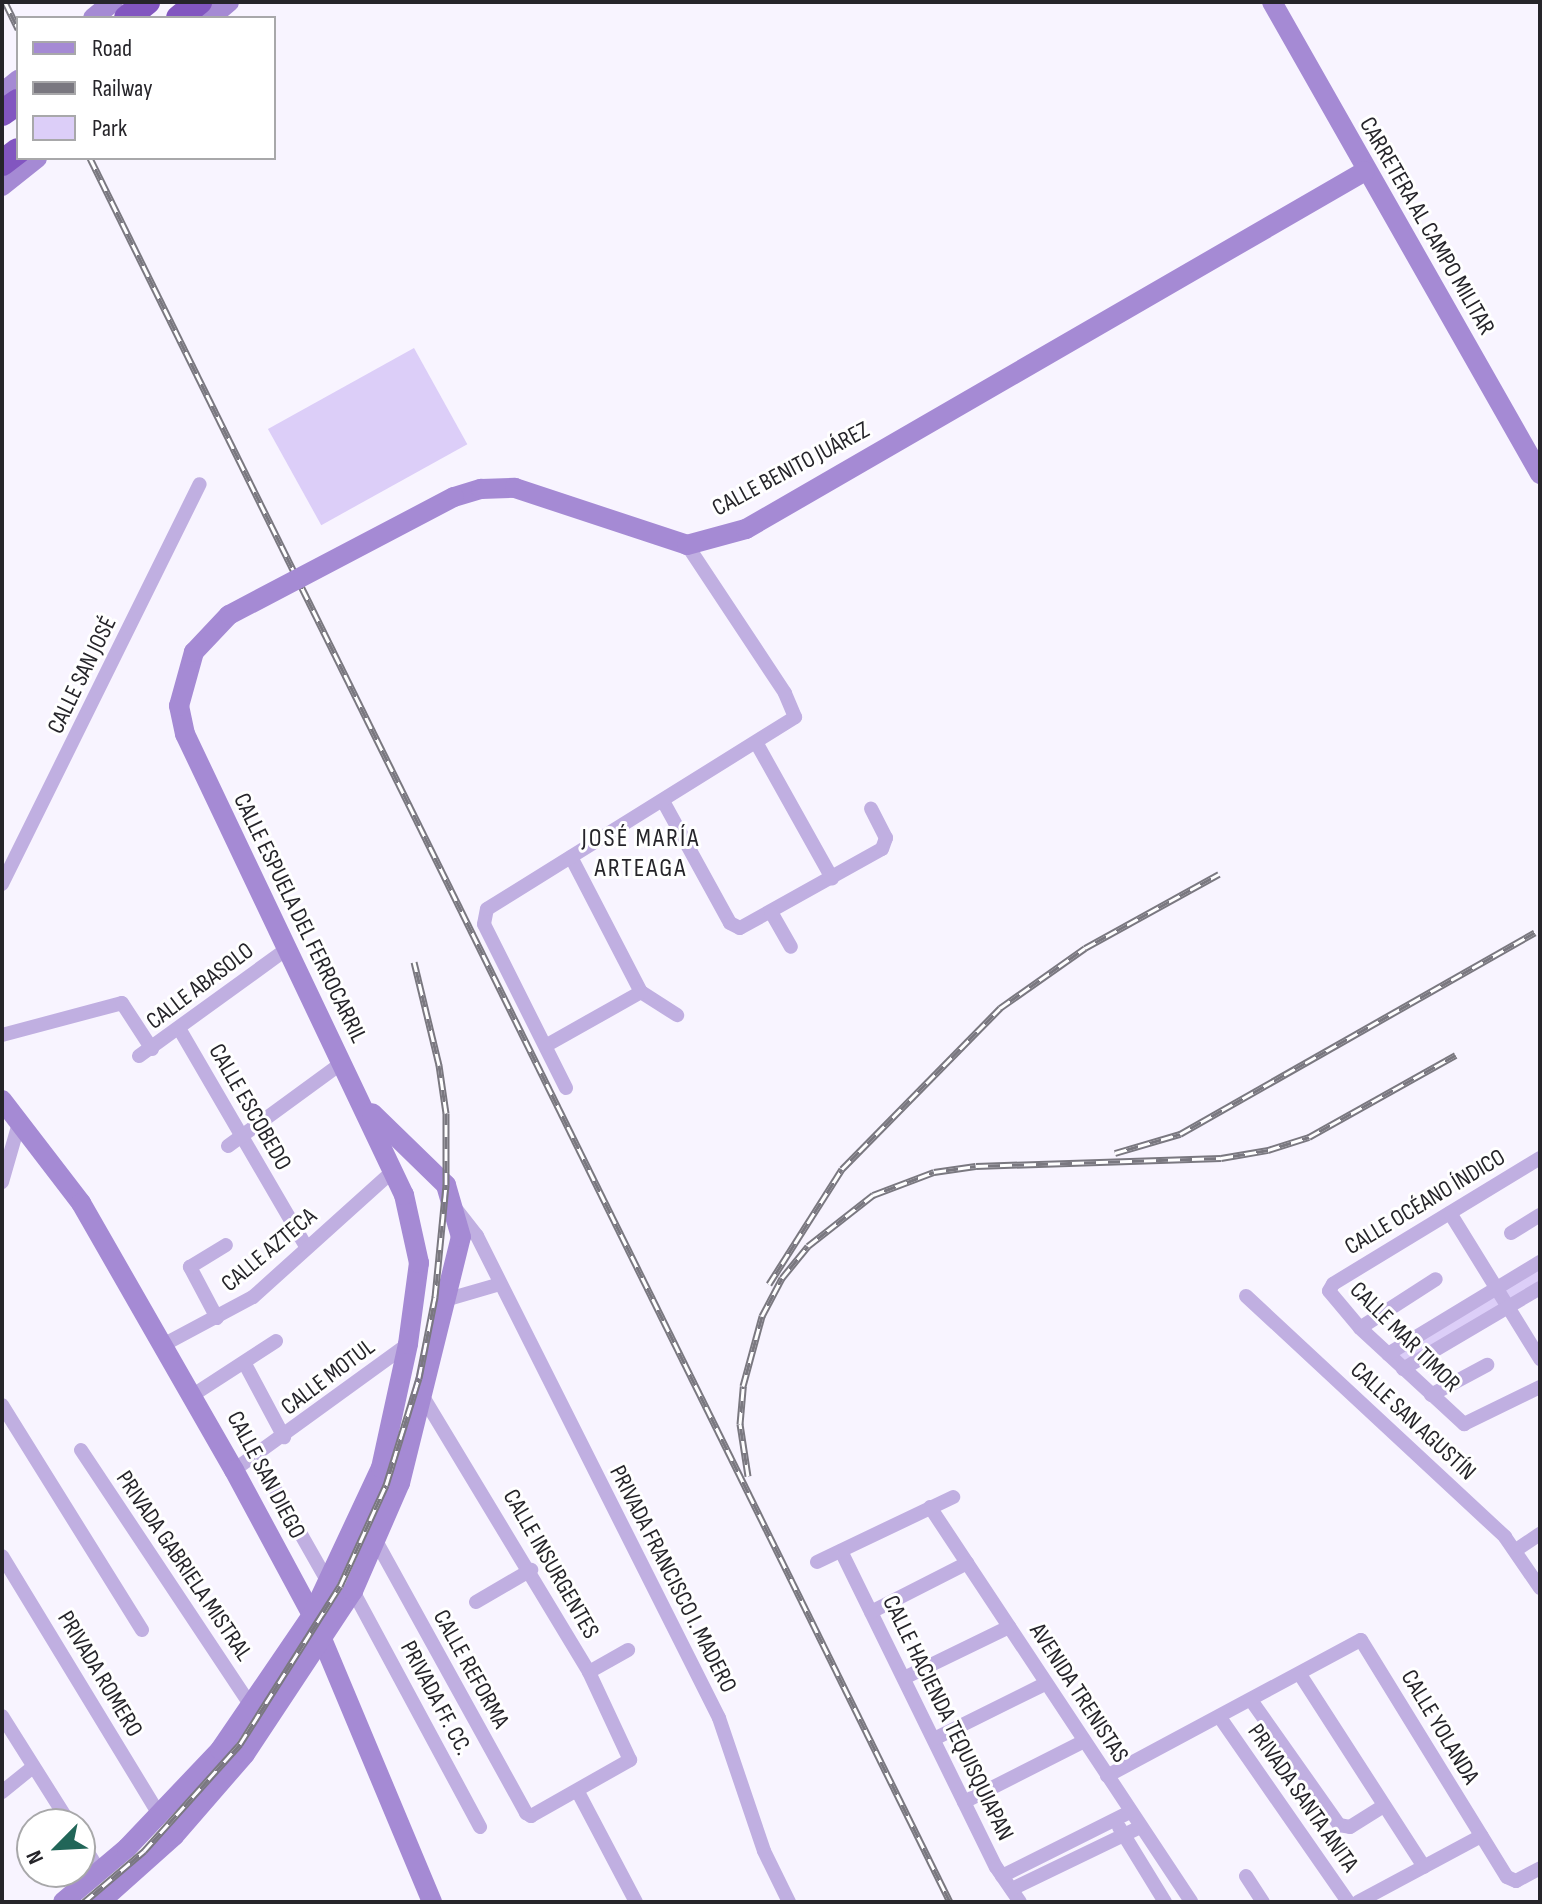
<!DOCTYPE html>
<html>
<head>
<meta charset="utf-8">
<style>
	body { margin:0 }
	#map { position:relative; width:1542px; height:1904px; overflow:hidden; background:#f8f4ff; font-family:"Sofia Sans Condensed",sans-serif }
	div>[style] { position:absolute }
	.green>* { inset:0; background:#dccef8; transform-origin:0 0 }
	.street>* { height:14px; margin:-7px; padding:0 7px; transform-origin:7px; border-radius:7px; background:#c0afe1 }
	.secondary>* { height:20px; margin:-10px; padding:0 10px; transform-origin:10px; border-radius:10px; background:#a58ad4 }
	.highway>* { height:26px; margin:-13px; padding:0 13px; transform-origin:13px; border-radius:13px; background:#8256c0 }
	.rail>* { height:7px; margin-top:-3.5px; transform-origin:0; background:repeating-linear-gradient(90deg,#fff 0 12px,#7a7880 0 24px); box-sizing:border-box; border-block:2px solid #7a7880 }
	.secondary-bridge>* { height:20px; margin:-10px; padding:0 10px; transform-origin:10px; border-radius:10px; background:#a58ad4 }
	span { translate:-50% -50%; white-space:nowrap; text-align:center; line-height:1.15; -webkit-text-stroke:6px #fff; paint-order:stroke }
	.street-label { font-size:24px; color:#26252a }
	.neighbourhood-label { font-size:26px; color:#26252a; letter-spacing:2px }
	.frame { position:absolute; inset:0; border:4px solid #26252a; pointer-events:none }
	.legend { position:absolute; left:16px; top:16px; width:260px; height:144px; box-sizing:border-box; background:#fff; border:2px solid #a8a8aa; margin:0; padding:10px 14px; list-style:none; font-size:24px; color:#26252a }
	.legend li { display:flex; align-items:center; gap:16px; height:40px }
	.legend b { width:40px; border:2px solid #a8a8aa }
	.north { position:absolute; left:16px; top:1808px; width:80px; height:80px; box-sizing:border-box; background:#fff; border:2px solid #a8a8aa; border-radius:50%; rotate:246deg; font-size:22px; font-weight:700; line-height:32px; text-align:center; color:#26252a }
	.north::after { content:''; display:block; margin:auto; width:28px; height:36px; background:#216658; clip-path:polygon(50% 0,100% 100%,50% 72%,0 100%) }
</style>
</head>
<body>
<div id="map">
	<div class="green">
		<div style="left:414px;top:348px;width:110px;height:167px;rotate:61deg"></div>
		<div style="clip-path:polygon(1540px 1266px,1540px 1285px,1403px 1364px,1396px 1356px)"></div>
	</div>
	<div class="street">
		<div style="left:757px;top:744px;width:154px;rotate:60.8deg"></div>
		<div style="left:663px;top:801px;width:139px;rotate:61.2deg"></div>
		<div style="left:730px;top:923px;width:11px;rotate:27deg"></div>
		<div style="left:740px;top:928px;width:162px;rotate:-29.1deg"></div>
		<div style="left:882px;top:849px;width:12px;rotate:-70deg"></div>
		<div style="left:886px;top:838px;width:33px;rotate:-117deg"></div>
		<div style="left:571px;top:857px;width:152px;rotate:62.6deg"></div>
		<div style="left:2px;top:884px;width:446px;rotate:-63.7deg"></div>
		<div style="left:771px;top:912px;width:40px;rotate:60.3deg"></div>
		<div style="left:641px;top:992px;width:43px;rotate:32.6deg"></div>
		<div style="left:180px;top:1030px;width:252px;rotate:59.8deg"></div>
		<div style="left:2px;top:1035px;width:124px;rotate:-14.9deg"></div>
		<div style="left:122px;top:1003px;width:55px;rotate:56.9deg"></div>
		<div style="left:547px;top:1045px;width:108px;rotate:-29.4deg"></div>
		<div style="left:139px;top:1056px;width:183px;rotate:-35.9deg"></div>
		<div style="left:566px;top:1088px;width:183px;rotate:-116.6deg"></div>
		<div style="left:484px;top:924px;width:15px;rotate:-79deg"></div>
		<div style="left:487px;top:909px;width:363px;rotate:-31.9deg"></div>
		<div style="left:795px;top:717px;width:26px;rotate:-113deg"></div>
		<div style="left:785px;top:693px;width:178px;rotate:-123.5deg"></div>
		<div style="left:228px;top:1146px;width:141px;rotate:-36.1deg"></div>
		<div style="left:1540px;top:1158px;width:242px;rotate:148.7deg"></div>
		<div style="left:1333px;top:1284px;width:8px;rotate:120deg"></div>
		<div style="left:1329px;top:1291px;width:48px;rotate:50deg"></div>
		<div style="left:1360px;top:1328px;width:142px;rotate:42.7deg"></div>
		<div style="left:1464px;top:1424px;width:85px;rotate:-26deg"></div>
		<div style="left:2px;top:1182px;width:61px;rotate:-73.9deg"></div>
		<div style="left:456px;top:1209px;width:34px;rotate:52deg"></div>
		<div style="left:477px;top:1236px;width:539px;rotate:63.34deg"></div>
		<div style="left:719px;top:1718px;width:140px;rotate:71.3deg"></div>
		<div style="left:764px;top:1851px;width:57px;rotate:63.9deg"></div>
		<div style="left:1450px;top:1213px;width:172px;rotate:58.3deg"></div>
		<div style="left:1511px;top:1233px;width:34px;rotate:-32deg"></div>
		<div style="left:1246px;top:1296px;width:354px;rotate:42.9deg"></div>
		<div style="left:1505px;top:1537px;width:62px;rotate:55.5deg"></div>
		<div style="left:445px;top:1300px;width:57px;rotate:-16.2deg"></div>
		<div style="left:217px;top:1318px;width:58px;rotate:-117.9deg"></div>
		<div style="left:190px;top:1267px;width:42px;rotate:-31.4deg"></div>
		<div style="left:1360px;top:1328px;width:90px;rotate:-32.8deg"></div>
		<div style="left:163px;top:1345px;width:102px;rotate:-28.1deg"></div>
		<div style="left:253px;top:1297px;width:187px;rotate:-42deg"></div>
		<div style="left:1388px;top:1354px;width:178px;rotate:-31.2deg"></div>
		<div style="left:245px;top:1364px;width:83px;rotate:61.9deg"></div>
		<div style="left:1403px;top:1369px;width:159px;rotate:-30.6deg"></div>
		<div style="left:193px;top:1395px;width:99px;rotate:-33deg"></div>
		<div style="left:1431px;top:1395px;width:64px;rotate:-28.2deg"></div>
		<div style="left:2px;top:1405px;width:265px;rotate:58.1deg"></div>
		<div style="left:81px;top:1450px;width:307px;rotate:56.4deg"></div>
		<div style="left:257px;top:1457px;width:144px;rotate:60.4deg"></div>
		<div style="left:234px;top:1470px;width:215px;rotate:-35.9deg"></div>
		<div style="left:930px;top:1507px;width:473px;rotate:56.5deg"></div>
		<div style="left:376px;top:1541px;width:311px;rotate:61.1deg"></div>
		<div style="left:526px;top:1813px;width:6px;rotate:31deg"></div>
		<div style="left:531px;top:1816px;width:114px;rotate:-29.5deg"></div>
		<div style="left:630px;top:1760px;width:97px;rotate:-115deg"></div>
		<div style="left:589px;top:1672px;width:321px;rotate:-121.1deg"></div>
		<div style="left:1516px;top:1550px;width:29px;rotate:-34deg"></div>
		<div style="left:841px;top:1551px;width:352px;rotate:63.9deg"></div>
		<div style="left:996px;top:1867px;width:42px;rotate:55.6deg"></div>
		<div style="left:2px;top:1556px;width:304px;rotate:58.7deg"></div>
		<div style="left:817px;top:1562px;width:151px;rotate:-25.5deg"></div>
		<div style="left:353px;top:1591px;width:268px;rotate:61.7deg"></div>
		<div style="left:476px;top:1602px;width:64px;rotate:-30.2deg"></div>
		<div style="left:871px;top:1612px;width:108px;rotate:-27deg"></div>
		<div style="left:589px;top:1672px;width:45px;rotate:-29.4deg"></div>
		<div style="left:1301px;top:1676px;width:227px;rotate:57.2deg"></div>
		<div style="left:904px;top:1678px;width:117px;rotate:-25.9deg"></div>
		<div style="left:1253px;top:1703px;width:149px;rotate:54.8deg"></div>
		<div style="left:1339px;top:1825px;width:11px;rotate:10deg"></div>
		<div style="left:1350px;top:1827px;width:40px;rotate:-32deg"></div>
		<div style="left:2px;top:1716px;width:128px;rotate:57.8deg"></div>
		<div style="left:1221px;top:1719px;width:223px;rotate:55.2deg"></div>
		<div style="left:934px;top:1739px;width:124px;rotate:-26.4deg"></div>
		<div style="left:1107px;top:1776px;width:288px;rotate:-28.2deg"></div>
		<div style="left:1361px;top:1640px;width:278px;rotate:58.4deg"></div>
		<div style="left:1507px;top:1877px;width:10px;rotate:24deg"></div>
		<div style="left:1516px;top:1881px;width:27px;rotate:-28deg"></div>
		<div style="left:2px;top:1792px;width:40px;rotate:-39deg"></div>
		<div style="left:578px;top:1792px;width:124px;rotate:62.2deg"></div>
		<div style="left:964px;top:1802px;width:135px;rotate:-26.9deg"></div>
		<div style="left:1119px;top:1827px;width:88px;rotate:58.5deg"></div>
		<div style="left:80px;top:1840px;width:36px;rotate:58deg"></div>
		<div style="left:1002px;top:1876px;width:143px;rotate:-26.6deg"></div>
		<div style="left:1246px;top:1876px;width:31px;rotate:57deg"></div>
		<div style="left:1012px;top:1889px;width:142px;rotate:-25.8deg"></div>
		<div style="left:1358px;top:1902px;width:140px;rotate:-28.2deg"></div>
	</div>
	<div class="secondary">
		<div style="left:1272px;top:2px;width:543px;rotate:60.41deg"></div>
		<div style="left:93px;top:18px;width:26px;rotate:-39deg"></div>
		<div style="left:210px;top:18px;width:25px;rotate:-40deg"></div>
		<div style="left:2px;top:93px;width:21px;rotate:-39deg"></div>
		<div style="left:2px;top:186px;width:45px;rotate:-38.7deg"></div>
		<div style="left:454px;top:497px;width:28px;rotate:-17deg"></div>
		<div style="left:481px;top:489px;width:34px;rotate:-2deg"></div>
		<div style="left:515px;top:488px;width:181px;rotate:18.3deg"></div>
		<div style="left:687px;top:545px;width:61px;rotate:-15.2deg"></div>
		<div style="left:746px;top:529px;width:715px;rotate:-30.04deg"></div>
		<div style="left:2px;top:1100px;width:130px;rotate:52.5deg"></div>
		<div style="left:81px;top:1203px;width:308px;rotate:60.2deg"></div>
		<div style="left:234px;top:1470px;width:165px;rotate:61.7deg"></div>
		<div style="left:312px;top:1615px;width:311px;rotate:67.3deg"></div>
		<div style="left:63px;top:1902px;width:84px;rotate:-40.2deg"></div>
		<div style="left:127px;top:1848px;width:135px;rotate:-46.5deg"></div>
		<div style="left:220px;top:1750px;width:163px;rotate:-55.7deg"></div>
		<div style="left:312px;top:1615px;width:162px;rotate:-64.9deg"></div>
		<div style="left:381px;top:1468px;width:127px;rotate:-77.7deg"></div>
		<div style="left:408px;top:1344px;width:82px;rotate:-82.3deg"></div>
		<div style="left:419px;top:1263px;width:70px;rotate:-102.4deg"></div>
		<div style="left:404px;top:1195px;width:510px;rotate:-115.41deg"></div>
		<div style="left:185px;top:734px;width:29px;rotate:-102deg"></div>
		<div style="left:179px;top:706px;width:56px;rotate:-74.5deg"></div>
		<div style="left:194px;top:652px;width:51px;rotate:-46.6deg"></div>
		<div style="left:100px;top:1902px;width:99px;rotate:-41.7deg"></div>
		<div style="left:174px;top:1836px;width:108px;rotate:-49.1deg"></div>
		<div style="left:245px;top:1754px;width:196px;rotate:-56.5deg"></div>
		<div style="left:353px;top:1591px;width:118px;rotate:-66.5deg"></div>
		<div style="left:400px;top:1483px;width:253px;rotate:-76.1deg"></div>
		<div style="left:461px;top:1237px;width:54px;rotate:-106.1deg"></div>
		<div style="left:446px;top:1185px;width:103px;rotate:-135.8deg"></div>
	</div>
	<div class="highway">
		<div style="left:127px;top:18px;width:26px;rotate:-39deg"></div>
		<div style="left:179px;top:18px;width:26px;rotate:-39deg"></div>
		<div style="left:2px;top:113px;width:19px;rotate:-35deg"></div>
		<div style="left:2px;top:163px;width:20px;rotate:-37deg"></div>
	</div>
	<div class="rail">
		<div style="left:5px;top:2px;width:30px;rotate:64deg"></div>
		<div style="left:90px;top:158px;width:1945px;rotate:63.75deg"></div>
		<div style="left:1115px;top:1153px;width:68px;rotate:-16.3deg"></div>
		<div style="left:1180px;top:1134px;width:408px;rotate:-29.6deg"></div>
		<div style="left:769px;top:1284px;width:136px;rotate:-57.6deg"></div>
		<div style="left:842px;top:1169px;width:226px;rotate:-45.5deg"></div>
		<div style="left:1000px;top:1008px;width:104px;rotate:-35.2deg"></div>
		<div style="left:1085px;top:948px;width:153px;rotate:-28.9deg"></div>
		<div style="left:748px;top:1476px;width:53px;rotate:-98.7deg"></div>
		<div style="left:740px;top:1424px;width:38px;rotate:-85deg"></div>
		<div style="left:743px;top:1386px;width:73px;rotate:-74.8deg"></div>
		<div style="left:762px;top:1316px;width:43px;rotate:-62.2deg"></div>
		<div style="left:782px;top:1278px;width:41px;rotate:-50.9deg"></div>
		<div style="left:808px;top:1246px;width:83px;rotate:-38.1deg"></div>
		<div style="left:873px;top:1195px;width:65px;rotate:-20.7deg"></div>
		<div style="left:934px;top:1172px;width:42px;rotate:-8.1deg"></div>
		<div style="left:976px;top:1166px;width:245px;rotate:-1.9deg"></div>
		<div style="left:1221px;top:1158px;width:48px;rotate:-9.7deg"></div>
		<div style="left:1268px;top:1150px;width:43px;rotate:-17.6deg"></div>
		<div style="left:1309px;top:1137px;width:168px;rotate:-29.2deg"></div>
		<div style="left:84px;top:1902px;width:79px;rotate:-40.4deg"></div>
		<div style="left:144px;top:1851px;width:144px;rotate:-48.1deg"></div>
		<div style="left:240px;top:1744px;width:187px;rotate:-57.7deg"></div>
		<div style="left:340px;top:1586px;width:111px;rotate:-65.5deg"></div>
		<div style="left:386px;top:1485px;width:112px;rotate:-72.9deg"></div>
		<div style="left:419px;top:1378px;width:83px;rotate:-78.8deg"></div>
		<div style="left:435px;top:1297px;width:113px;rotate:-84.4deg"></div>
		<div style="left:446px;top:1185px;width:72px;rotate:-90deg"></div>
		<div style="left:446px;top:1113px;width:49px;rotate:-98.3deg"></div>
		<div style="left:439px;top:1065px;width:106px;rotate:-103.6deg"></div>
	</div>
	<div class="secondary-bridge">
		<div style="left:229px;top:615px;width:254px;rotate:-27.7deg"></div>
	</div>
	<div class="street-label">
		<span style="left:1427px;top:226px;rotate:60deg">CARRETERA AL CAMPO MILITAR</span>
		<span style="left:791px;top:469px;rotate:-28deg">CALLE BENITO JUÁREZ</span>
		<span style="left:82px;top:675px;rotate:-64deg">CALLE SAN JOSÉ</span>
		<span style="left:300px;top:918px;rotate:64deg">CALLE ESPUELA DEL FERROCARRIL</span>
		<span style="left:200px;top:986px;rotate:-37deg">CALLE ABASOLO</span>
		<span style="left:250px;top:1107px;rotate:60deg">CALLE ESCOBEDO</span>
		<span style="left:1425px;top:1202px;rotate:-31deg">CALLE OCÉANO ÍNDICO</span>
		<span style="left:269px;top:1250px;rotate:-40deg">CALLE AZTECA</span>
		<span style="left:1405px;top:1337px;rotate:45deg">CALLE MAR TIMOR</span>
		<span style="left:328px;top:1377px;rotate:-37deg">CALLE MOTUL</span>
		<span style="left:1413px;top:1421px;rotate:43deg">CALLE SAN AGUSTÍN</span>
		<span style="left:266px;top:1475px;rotate:62deg">CALLE SAN DIEGO</span>
		<span style="left:551px;top:1564px;rotate:60deg">CALLE INSURGENTES</span>
		<span style="left:184px;top:1566px;rotate:56deg">PRIVADA GABRIELA MISTRAL</span>
		<span style="left:673px;top:1579px;rotate:63deg">PRIVADA FRANCISCO I. MADERO</span>
		<span style="left:471px;top:1669px;rotate:61deg">CALLE REFORMA</span>
		<span style="left:100px;top:1674px;rotate:59deg">PRIVADA ROMERO</span>
		<span style="left:1079px;top:1693px;rotate:57deg">AVENIDA TRENISTAS</span>
		<span style="left:436px;top:1698px;rotate:62deg">PRIVADA FF. CC.</span>
		<span style="left:948px;top:1718px;rotate:64deg">CALLE HACIENDA TEQUISQUIAPAN</span>
		<span style="left:1440px;top:1727px;rotate:59deg">CALLE YOLANDA</span>
		<span style="left:1303px;top:1798px;rotate:55deg">PRIVADA SANTA ANITA</span>
	</div>
	<div class="neighbourhood-label">
		<span style="left:641px;top:854px">JOSÉ MARÍA<br>ARTEAGA</span>
	</div>
	<div class="frame"></div>
	<ul class="legend">
	<li><b style="height:10px;background:#a58ad4"></b>Road</li>
	<li><b style="height:10px;background:#7a7880"></b>Railway</li>
	<li><b style="height:22px;background:#dccef8"></b>Park</li>
	</ul>
	<div class="north">N</div>
</div>
</body>
</html>
